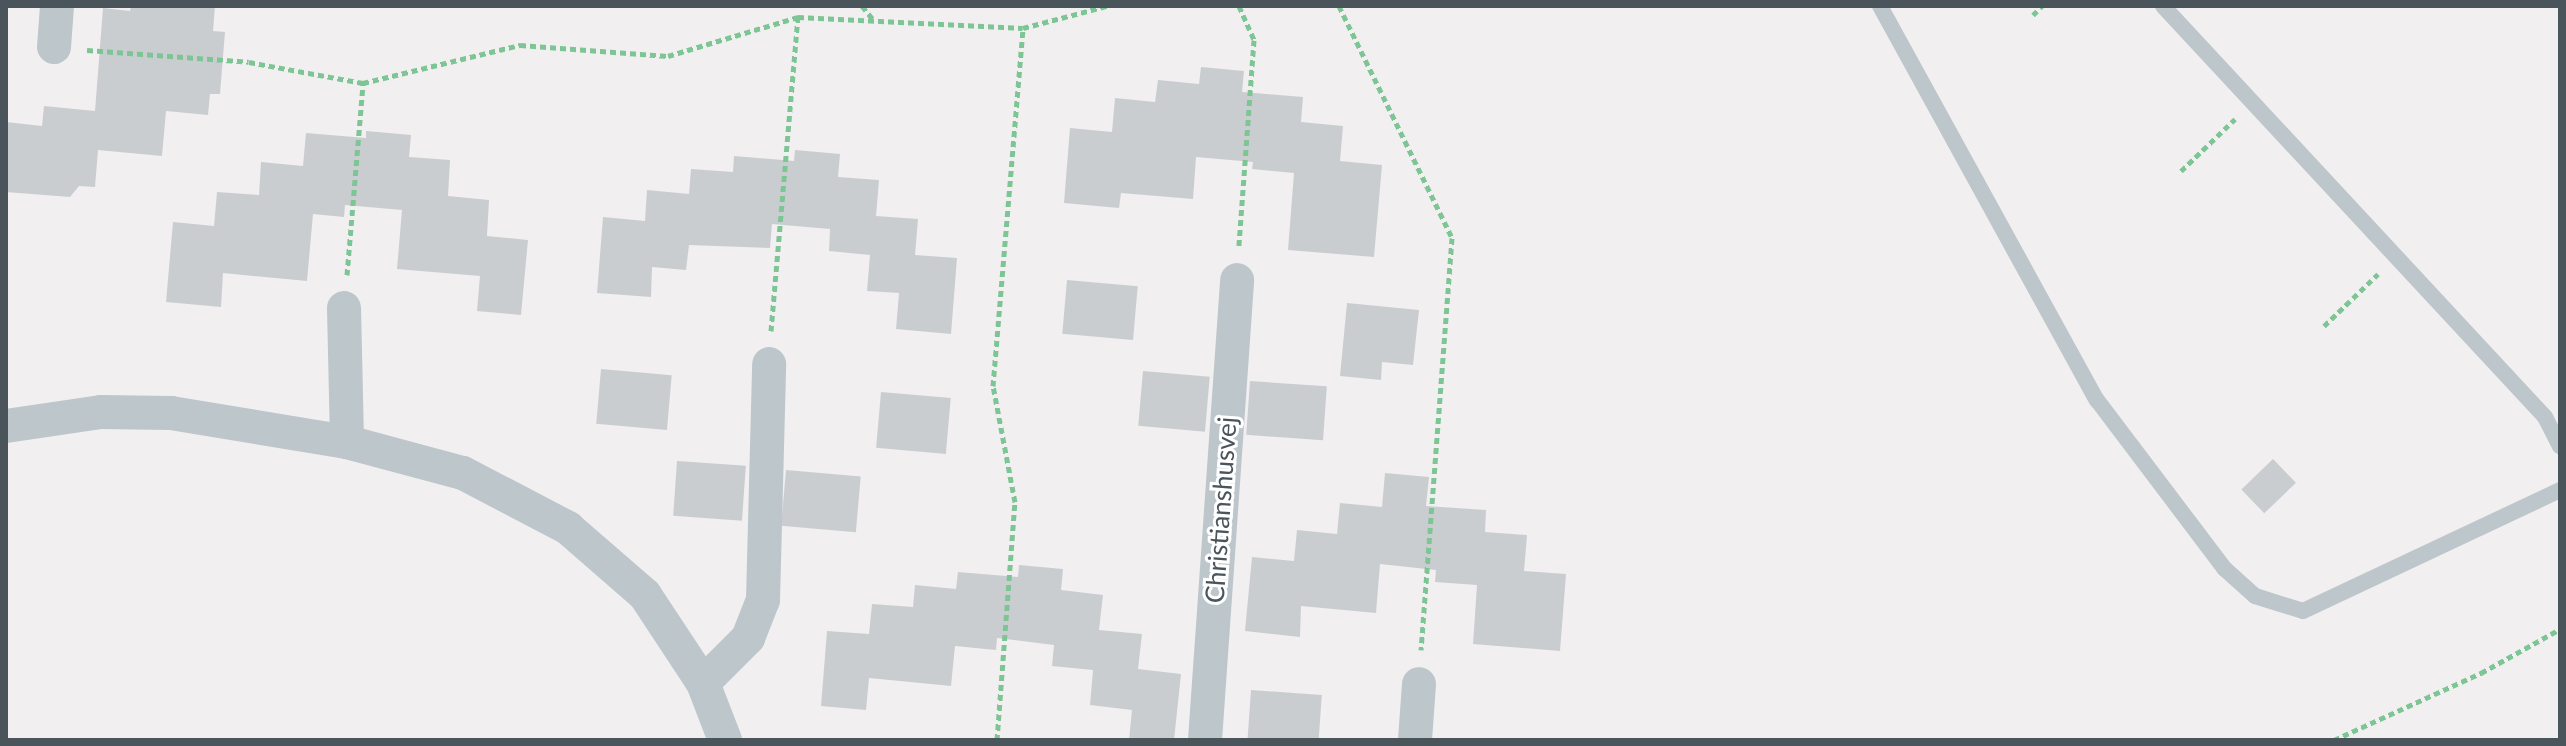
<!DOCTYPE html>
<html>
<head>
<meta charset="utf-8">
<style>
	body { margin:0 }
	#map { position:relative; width:2566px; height:746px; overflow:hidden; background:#f1eff0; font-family:Lato,sans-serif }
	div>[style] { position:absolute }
	.building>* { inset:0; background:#cacdd0; transform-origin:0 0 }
	.path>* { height:5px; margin-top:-2.5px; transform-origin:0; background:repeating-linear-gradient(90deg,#7ec596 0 6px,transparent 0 10px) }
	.service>* { height:16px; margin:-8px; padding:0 8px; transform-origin:8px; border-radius:8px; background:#bcc6cb }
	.minor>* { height:34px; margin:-17px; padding:0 17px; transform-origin:17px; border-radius:17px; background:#bcc6cb }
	span { translate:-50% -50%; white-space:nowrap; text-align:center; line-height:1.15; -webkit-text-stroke:6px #fff; paint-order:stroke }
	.street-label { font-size:26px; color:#49555b }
	.frame { position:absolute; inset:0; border:8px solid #49555b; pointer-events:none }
</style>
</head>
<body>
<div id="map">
	<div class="building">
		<div style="clip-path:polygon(131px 6px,215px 6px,213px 31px,225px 32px,220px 94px,210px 94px,208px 115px,166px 111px,162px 156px,98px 150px,95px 187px,79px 186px,70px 197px,6px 192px,6px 122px,42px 126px,44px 106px,95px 111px,103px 8px,130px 11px)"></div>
		<div style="clip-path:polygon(1201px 67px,1244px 71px,1242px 92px,1303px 97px,1301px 122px,1343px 126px,1340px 161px,1382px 165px,1374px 257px,1288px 250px,1294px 173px,1252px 169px,1253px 162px,1196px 157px,1193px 199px,1121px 193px,1119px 208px,1064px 203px,1070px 128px,1112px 132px,1115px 98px,1155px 102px,1158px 80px,1199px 84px)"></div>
		<div style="clip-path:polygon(366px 131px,411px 135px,409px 157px,450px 160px,448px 196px,489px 200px,487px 236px,528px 240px,521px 315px,477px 311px,480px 276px,397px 269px,402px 210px,345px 205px,344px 217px,313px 214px,307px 281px,223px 273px,221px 307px,166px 302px,173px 222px,214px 226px,217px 192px,259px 195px,261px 162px,303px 166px,306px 133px,366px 138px)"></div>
		<div style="clip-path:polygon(795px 150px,840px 154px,838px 177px,879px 180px,876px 216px,918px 219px,915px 255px,957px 258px,951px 334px,896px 329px,899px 293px,867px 291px,870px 255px,829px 251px,830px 229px,772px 224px,770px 248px,689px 245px,686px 270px,652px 267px,651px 297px,597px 293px,603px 217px,645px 221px,647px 190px,689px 194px,691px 169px,733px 172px,734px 156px,794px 161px)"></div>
		<div style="left:1067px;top:280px;width:71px;height:54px;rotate:5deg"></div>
		<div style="clip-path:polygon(1347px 303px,1419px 310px,1413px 365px,1382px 362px,1381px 380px,1340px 376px)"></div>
		<div style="left:601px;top:369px;width:71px;height:55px;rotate:5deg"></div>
		<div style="left:1143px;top:371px;width:67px;height:55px;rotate:5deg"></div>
		<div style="left:1250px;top:381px;width:77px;height:54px;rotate:4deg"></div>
		<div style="left:881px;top:392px;width:70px;height:56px;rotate:5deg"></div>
		<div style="left:2273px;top:459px;width:33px;height:44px;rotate:46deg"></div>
		<div style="left:677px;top:461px;width:69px;height:55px;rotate:4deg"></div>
		<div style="left:786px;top:470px;width:75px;height:56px;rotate:5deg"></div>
		<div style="clip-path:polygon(1385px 473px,1429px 477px,1426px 506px,1486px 510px,1485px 532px,1527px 535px,1524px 571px,1566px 574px,1560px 651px,1473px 644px,1477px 585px,1435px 582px,1436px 570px,1380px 564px,1376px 613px,1301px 606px,1300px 637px,1245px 631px,1252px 557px,1294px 561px,1297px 530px,1337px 534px,1340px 503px,1382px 507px)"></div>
		<div style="clip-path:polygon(1019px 565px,1063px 569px,1061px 590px,1103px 595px,1099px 630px,1142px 634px,1138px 669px,1181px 674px,1174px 740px,1129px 740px,1132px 710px,1090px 705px,1093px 670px,1052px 666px,1054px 645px,997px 638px,996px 650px,955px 646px,951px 686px,869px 678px,866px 710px,821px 706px,827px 631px,869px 634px,872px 604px,913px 607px,915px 585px,956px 589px,958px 572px,1018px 577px)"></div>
		<div style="left:1251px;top:690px;width:71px;height:50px;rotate:4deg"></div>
	</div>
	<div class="path">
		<div style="left:862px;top:6px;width:17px;rotate:50deg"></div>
		<div style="left:1239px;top:6px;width:37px;rotate:66deg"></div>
		<div style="left:1254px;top:40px;width:206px;rotate:94.2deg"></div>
		<div style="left:1339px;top:6px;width:258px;rotate:64deg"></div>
		<div style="left:1452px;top:238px;width:413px;rotate:94.3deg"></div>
		<div style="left:2033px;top:15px;width:13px;rotate:-45deg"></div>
		<div style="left:87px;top:50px;width:162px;rotate:4.2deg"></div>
		<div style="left:249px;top:62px;width:116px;rotate:10.4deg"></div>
		<div style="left:363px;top:83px;width:162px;rotate:-13.6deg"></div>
		<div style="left:520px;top:45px;width:148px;rotate:4.3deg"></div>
		<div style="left:668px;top:56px;width:136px;rotate:-16.7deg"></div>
		<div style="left:798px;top:17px;width:225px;rotate:2.8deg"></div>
		<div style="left:1023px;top:28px;width:87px;rotate:-14.7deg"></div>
		<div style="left:2181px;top:171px;width:75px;rotate:-43.9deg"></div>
		<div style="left:347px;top:275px;width:193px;rotate:-85.2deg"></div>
		<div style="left:2324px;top:326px;width:75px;rotate:-43.9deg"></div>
		<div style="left:771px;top:331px;width:314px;rotate:-85.1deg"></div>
		<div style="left:997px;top:740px;width:239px;rotate:-85.7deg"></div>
		<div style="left:1015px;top:502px;width:118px;rotate:-100.7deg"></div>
		<div style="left:993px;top:386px;width:359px;rotate:-85.2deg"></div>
		<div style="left:2334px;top:740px;width:162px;rotate:-24.5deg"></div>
		<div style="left:2481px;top:673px;width:90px;rotate:-29.1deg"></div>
	</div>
	<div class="service">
		<div style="left:1880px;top:6px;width:450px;rotate:61.2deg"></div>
		<div style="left:2097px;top:400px;width:212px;rotate:52.9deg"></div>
		<div style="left:2225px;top:569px;width:40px;rotate:42deg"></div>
		<div style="left:2255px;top:596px;width:50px;rotate:17.4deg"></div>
		<div style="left:2303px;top:611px;width:284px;rotate:-25.2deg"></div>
		<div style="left:2163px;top:6px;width:561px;rotate:47.09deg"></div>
		<div style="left:2545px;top:417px;width:33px;rotate:63deg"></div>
	</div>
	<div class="minor">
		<div style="left:54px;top:47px;width:41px;rotate:-85.8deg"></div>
		<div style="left:344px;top:308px;width:134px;rotate:88.7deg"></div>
		<div style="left:6px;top:426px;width:96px;rotate:-8.4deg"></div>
		<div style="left:101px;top:412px;width:70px;rotate:0.8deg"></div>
		<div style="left:171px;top:413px;width:178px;rotate:9.4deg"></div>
		<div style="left:347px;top:442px;width:120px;rotate:15deg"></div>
		<div style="left:463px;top:473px;width:119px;rotate:27.6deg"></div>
		<div style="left:568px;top:528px;width:102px;rotate:41deg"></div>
		<div style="left:645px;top:595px;width:105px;rotate:56.6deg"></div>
		<div style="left:703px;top:683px;width:61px;rotate:68.9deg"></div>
		<div style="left:703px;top:683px;width:64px;rotate:-45deg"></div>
		<div style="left:748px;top:638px;width:41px;rotate:-68.5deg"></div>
		<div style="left:763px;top:600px;width:236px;rotate:-88.5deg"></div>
		<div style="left:1205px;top:740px;width:461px;rotate:-86deg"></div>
		<div style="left:1415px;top:740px;width:56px;rotate:-85.9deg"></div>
	</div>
	<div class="street-label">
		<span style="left:1221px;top:510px;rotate:-86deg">Christianshusvej</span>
	</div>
	<div class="frame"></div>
</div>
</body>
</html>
